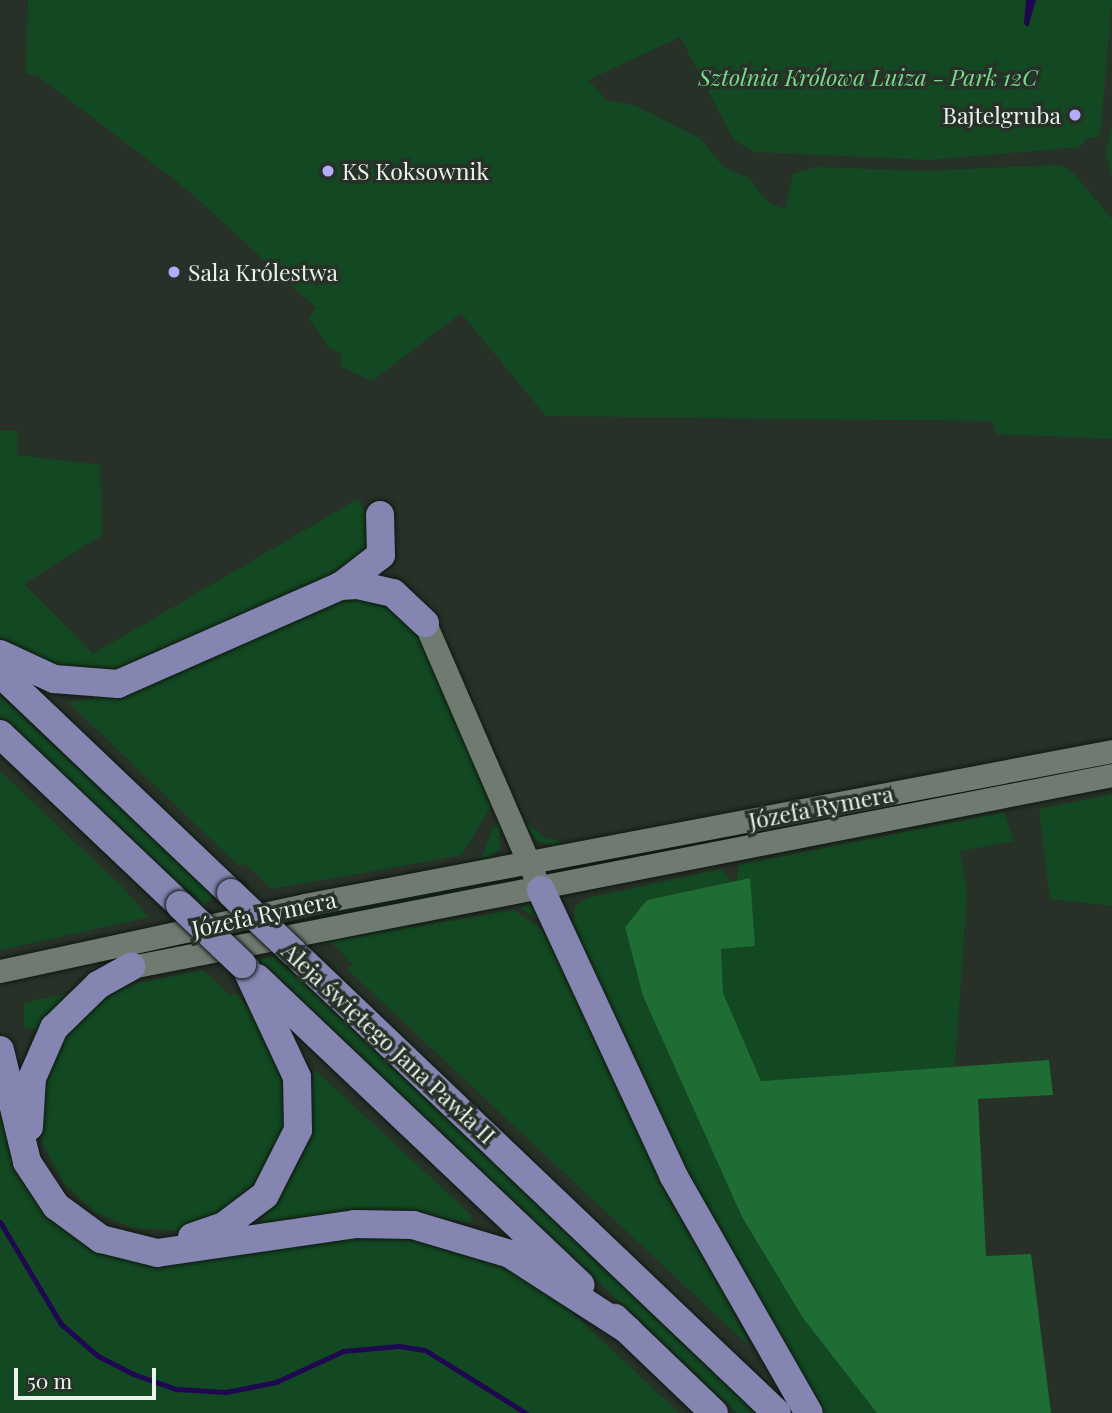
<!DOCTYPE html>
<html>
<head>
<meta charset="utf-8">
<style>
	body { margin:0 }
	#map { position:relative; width:1112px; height:1413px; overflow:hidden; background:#273128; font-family:"Playfair Display",serif }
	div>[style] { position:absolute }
	.green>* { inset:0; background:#134922; transform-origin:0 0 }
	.forest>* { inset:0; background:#1d6d34 }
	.water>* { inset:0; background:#1e0850 }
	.stream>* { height:5px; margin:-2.5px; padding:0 2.5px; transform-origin:2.5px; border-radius:2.5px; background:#1e0850 }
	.roads { filter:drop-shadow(0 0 2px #0f1811) drop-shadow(0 0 2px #0f1811) }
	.minor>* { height:23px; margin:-11.5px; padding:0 11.5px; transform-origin:11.5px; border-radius:11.5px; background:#6f7b71 }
	.major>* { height:28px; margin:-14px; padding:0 14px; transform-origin:14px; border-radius:14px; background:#8585b2 }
	.bridges { filter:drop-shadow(0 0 2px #0f1811) drop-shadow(0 0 2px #0f1811) }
	.major-bridge>* { height:28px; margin:-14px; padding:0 14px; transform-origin:14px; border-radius:14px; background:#8585b2 }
	.dots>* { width:19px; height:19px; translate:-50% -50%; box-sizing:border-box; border:4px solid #273128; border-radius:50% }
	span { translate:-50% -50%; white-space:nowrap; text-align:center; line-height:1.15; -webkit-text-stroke:7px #273128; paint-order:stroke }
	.park-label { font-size:23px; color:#77db8b; font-style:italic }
	.poi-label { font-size:23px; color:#ebf2ec }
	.right { translate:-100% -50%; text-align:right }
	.left { translate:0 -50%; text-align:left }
	.street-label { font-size:23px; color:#ebf2ec }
	.scale { position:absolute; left:14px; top:1368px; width:142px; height:32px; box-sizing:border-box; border:4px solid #ebf2ec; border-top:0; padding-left:9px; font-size:21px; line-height:24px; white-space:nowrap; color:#ebf2ec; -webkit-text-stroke:5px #273128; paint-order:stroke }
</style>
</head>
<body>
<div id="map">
	<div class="green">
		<div style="clip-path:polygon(28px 0,1112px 0,1100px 137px,1086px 138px,1080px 147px,928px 160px,754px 152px,734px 140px,680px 37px,588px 80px,606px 100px,636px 106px,701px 139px,723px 167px,749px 178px,767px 202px,785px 209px,793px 174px,817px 167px,922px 171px,1060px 165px,1074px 174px,1112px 219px,1112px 439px,996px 434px,992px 421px,546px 416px,461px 313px,372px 381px,341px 367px,341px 354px,329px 348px,309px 318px,316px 308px,189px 191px,38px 76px,26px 73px)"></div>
		<div style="clip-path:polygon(1112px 122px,1112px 177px,1106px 154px)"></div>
		<div style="clip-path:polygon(0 431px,18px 431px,17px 455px,100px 465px,102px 535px,24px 584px,93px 654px,358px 499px,374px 530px,372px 557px,107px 678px,22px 657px,0 639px)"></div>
		<div style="clip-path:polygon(363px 590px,414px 625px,492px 804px,462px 855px,271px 889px,246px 864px,239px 866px,68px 702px,95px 699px,84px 692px)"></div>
		<div style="left:0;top:696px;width:292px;height:16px;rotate:43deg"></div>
		<div style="clip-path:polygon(1112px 761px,582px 871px,580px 867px,849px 811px)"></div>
		<div style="clip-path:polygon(0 771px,122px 887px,149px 917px,0 950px)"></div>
		<div style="clip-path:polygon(1112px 794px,1112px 906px,1050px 899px,1039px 809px)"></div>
		<div style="clip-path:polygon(1004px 812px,1014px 841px,960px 851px,967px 891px,955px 1067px,761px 1081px,723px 993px,721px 949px,754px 946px,749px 878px,737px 881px,738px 865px)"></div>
		<div style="clip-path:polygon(519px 816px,545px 838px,560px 841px,560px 848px,537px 841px)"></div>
		<div style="clip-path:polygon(499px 823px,500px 849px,480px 863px,494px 825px)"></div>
		<div style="clip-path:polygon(721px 869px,731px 882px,647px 900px,625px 927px,643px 996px,742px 1217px,803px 1318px,877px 1413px,822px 1413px,728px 1260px,573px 927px,575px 907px,587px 898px)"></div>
		<div style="clip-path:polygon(506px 882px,316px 917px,25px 982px,358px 904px)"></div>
		<div style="clip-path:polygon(532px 901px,543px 923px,521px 908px)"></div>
		<div style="clip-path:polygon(514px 910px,548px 934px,751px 1348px,346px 968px,353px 964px,330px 941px)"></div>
		<div style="clip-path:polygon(275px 956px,693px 1353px,756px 1413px,737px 1413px,259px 960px)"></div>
		<div style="clip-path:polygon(203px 970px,230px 995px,237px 994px,274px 1038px,292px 1115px,250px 1200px,181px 1231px,133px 1228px,95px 1212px,65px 1184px,44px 1147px,36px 1110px,61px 1039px,101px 999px,133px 984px)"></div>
		<div style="clip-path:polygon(74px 992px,44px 1029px,24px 1027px,24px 1003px)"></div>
		<div style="clip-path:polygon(314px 1069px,471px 1215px,471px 1223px,416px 1213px,260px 1223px,304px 1155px)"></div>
		<div style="clip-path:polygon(0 1080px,13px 1141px,99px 1244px,351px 1232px,467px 1245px,550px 1292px,679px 1413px,0 1413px)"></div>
	</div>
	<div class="forest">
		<div style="clip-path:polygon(750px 878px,755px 946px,721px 949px,723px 993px,761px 1081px,1049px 1060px,1053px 1095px,978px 1099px,986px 1256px,1031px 1254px,1051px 1413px,877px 1413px,803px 1318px,742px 1217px,643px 996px,625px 927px,647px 900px)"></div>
	</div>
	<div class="water">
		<div style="clip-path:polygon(1026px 0,1036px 0,1028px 27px,1024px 24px)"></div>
	</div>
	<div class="stream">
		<div style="left:0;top:1222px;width:119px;rotate:59.1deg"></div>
		<div style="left:61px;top:1324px;width:49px;rotate:40.9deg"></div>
		<div style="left:98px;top:1356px;width:39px;rotate:27deg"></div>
		<div style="left:133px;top:1374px;width:46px;rotate:19.2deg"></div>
		<div style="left:176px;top:1389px;width:50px;rotate:3.4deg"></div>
		<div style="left:226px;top:1392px;width:51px;rotate:-11.3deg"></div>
		<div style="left:276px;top:1382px;width:74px;rotate:-24.8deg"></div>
		<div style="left:343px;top:1351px;width:56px;rotate:-5.1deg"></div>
		<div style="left:399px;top:1346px;width:26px;rotate:9deg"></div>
		<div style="left:425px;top:1350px;width:119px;rotate:32deg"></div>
	</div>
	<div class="roads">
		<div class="minor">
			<div style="left:425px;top:623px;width:277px;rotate:66.6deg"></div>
			<div style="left:131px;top:967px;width:1000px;rotate:-11.07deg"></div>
			<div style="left:0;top:971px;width:311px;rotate:-12.2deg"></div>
			<div style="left:304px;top:905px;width:823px;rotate:-10.79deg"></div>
		</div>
		<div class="major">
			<div style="left:342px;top:585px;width:49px;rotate:-37.6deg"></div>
			<div style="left:381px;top:555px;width:40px;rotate:-91.4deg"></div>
			<div style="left:0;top:654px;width:60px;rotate:24.8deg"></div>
			<div style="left:54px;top:679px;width:64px;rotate:4.5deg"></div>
			<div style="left:118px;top:684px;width:243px;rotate:-23.8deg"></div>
			<div style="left:340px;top:586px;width:18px;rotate:-3deg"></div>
			<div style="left:358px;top:585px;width:36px;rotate:13deg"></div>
			<div style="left:393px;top:593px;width:44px;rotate:43.2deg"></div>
			<div style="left:0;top:673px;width:319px;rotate:43.6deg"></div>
			<div style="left:0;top:734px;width:248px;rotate:43.5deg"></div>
			<div style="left:541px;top:890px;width:314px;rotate:65.1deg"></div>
			<div style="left:673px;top:1175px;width:274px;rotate:60.3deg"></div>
			<div style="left:293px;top:952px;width:668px;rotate:43.61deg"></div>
			<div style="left:257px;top:978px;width:446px;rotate:43.5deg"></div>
			<div style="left:0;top:1050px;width:115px;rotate:76.4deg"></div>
			<div style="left:27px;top:1162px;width:53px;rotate:56.6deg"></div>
			<div style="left:56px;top:1206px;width:56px;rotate:36.3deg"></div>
			<div style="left:101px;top:1239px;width:58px;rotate:14deg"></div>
			<div style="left:157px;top:1253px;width:200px;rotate:-8.3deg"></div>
			<div style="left:355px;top:1224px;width:58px;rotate:1deg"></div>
			<div style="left:413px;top:1225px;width:101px;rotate:16.6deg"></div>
			<div style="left:510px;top:1254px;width:140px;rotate:32.8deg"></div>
			<div style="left:29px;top:1127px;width:49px;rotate:-86.5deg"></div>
			<div style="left:32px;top:1078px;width:55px;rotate:-66.3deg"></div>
			<div style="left:54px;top:1028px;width:62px;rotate:-44.3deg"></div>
			<div style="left:98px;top:985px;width:38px;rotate:-29deg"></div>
			<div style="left:192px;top:1237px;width:34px;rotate:-19deg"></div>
			<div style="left:224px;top:1226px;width:51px;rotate:-37.1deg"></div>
			<div style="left:265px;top:1195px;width:73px;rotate:-63.1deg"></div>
			<div style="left:298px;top:1130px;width:53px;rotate:-91.1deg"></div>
			<div style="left:297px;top:1077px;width:120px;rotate:-115.1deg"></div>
			<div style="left:615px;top:1318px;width:137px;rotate:43.8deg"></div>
		</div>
	</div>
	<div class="bridges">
		<div class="major-bridge">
			<div style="left:231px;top:893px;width:86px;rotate:43.6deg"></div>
			<div style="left:180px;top:905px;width:86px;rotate:43.6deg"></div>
		</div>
	</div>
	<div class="dots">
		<div style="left:1075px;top:115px;background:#b2adf9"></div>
		<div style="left:328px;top:171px;background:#b2adf9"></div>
		<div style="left:174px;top:272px;background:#b2adf9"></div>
	</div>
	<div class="park-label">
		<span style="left:868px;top:77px">Sztolnia Królowa Luiza - Park 12C</span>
	</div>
	<div class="poi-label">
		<span class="right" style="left:1061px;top:115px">Bajtelgruba</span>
		<span class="left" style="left:342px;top:171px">KS Koksownik</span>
		<span class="left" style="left:188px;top:272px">Sala Królestwa</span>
	</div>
	<div class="street-label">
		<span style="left:821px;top:807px;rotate:-11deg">Józefa Rymera</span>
		<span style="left:264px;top:914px;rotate:-12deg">Józefa Rymera</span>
		<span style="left:389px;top:1043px;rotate:43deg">Aleja świętego Jana Pawła II</span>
	</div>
	<div class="scale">50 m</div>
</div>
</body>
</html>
